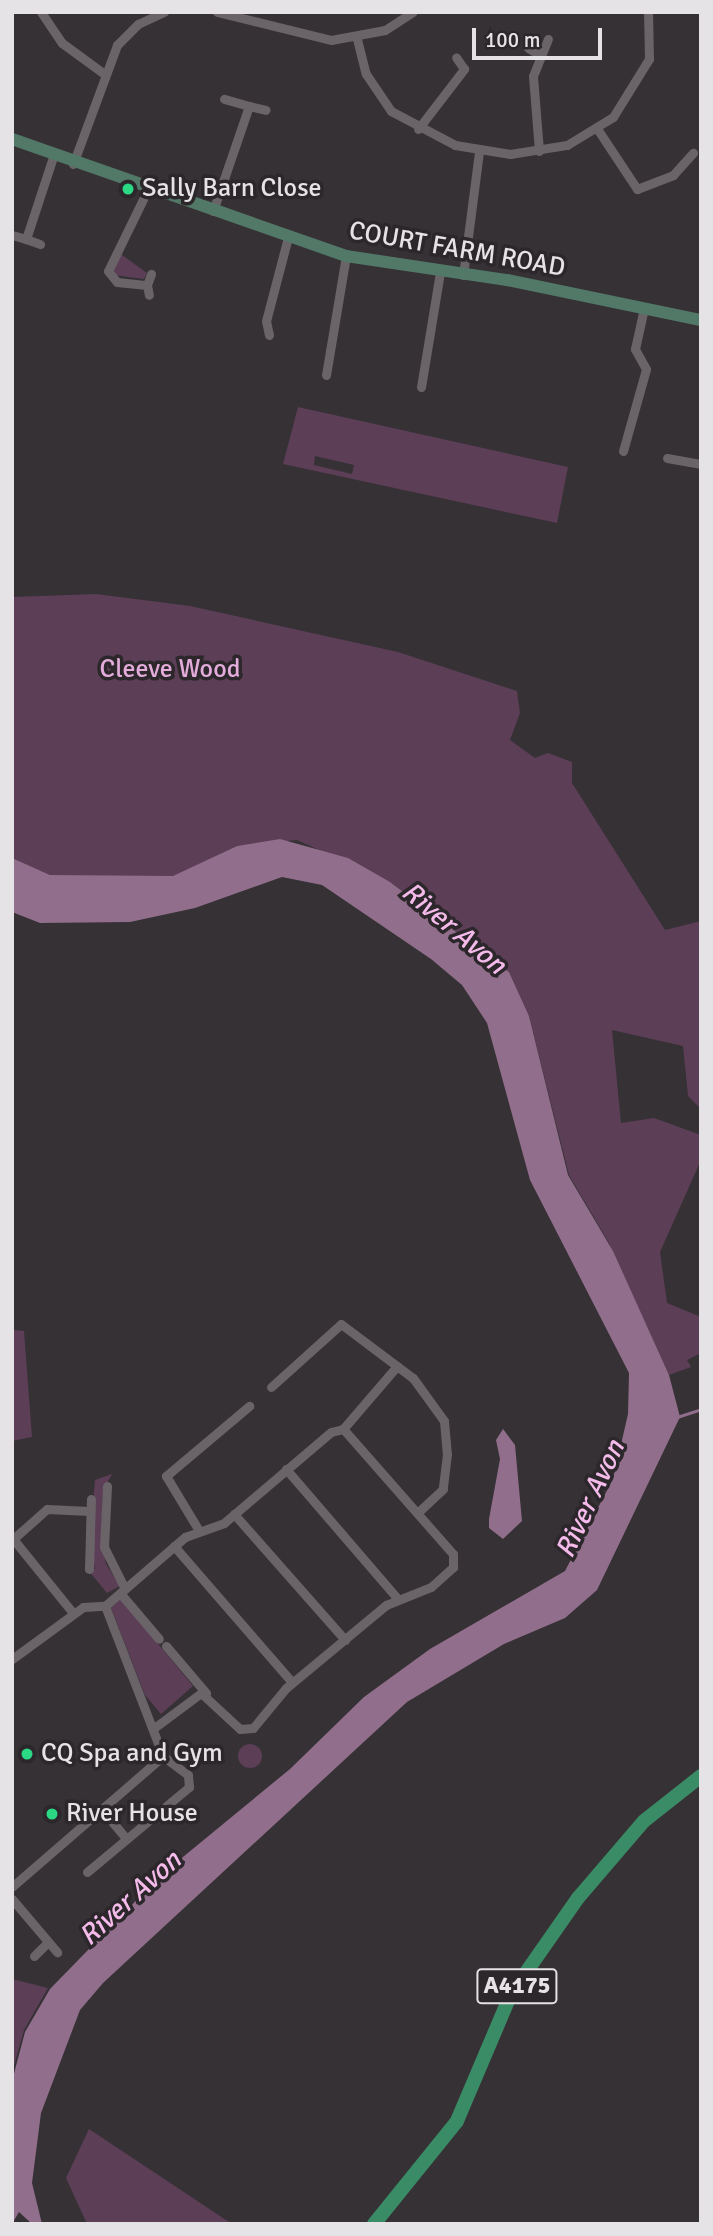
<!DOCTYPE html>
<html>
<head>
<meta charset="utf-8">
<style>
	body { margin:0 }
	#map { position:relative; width:713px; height:2236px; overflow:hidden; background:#363135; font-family:Signika,sans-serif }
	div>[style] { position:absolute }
	.green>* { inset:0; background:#5c3e57 }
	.round { border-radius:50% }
	.water>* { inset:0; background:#916e8b }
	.stream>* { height:2.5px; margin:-1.25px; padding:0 1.25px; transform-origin:1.25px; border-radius:1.25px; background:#916e8b }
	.street>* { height:9px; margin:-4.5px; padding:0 4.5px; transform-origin:4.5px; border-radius:4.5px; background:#6a6469 }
	.secondary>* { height:12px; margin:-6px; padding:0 6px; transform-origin:6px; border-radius:6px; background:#527868 }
	.primary>* { height:14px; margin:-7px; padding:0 7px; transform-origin:7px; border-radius:7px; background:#3a8c66 }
	.dots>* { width:19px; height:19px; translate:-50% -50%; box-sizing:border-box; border:4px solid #2c272b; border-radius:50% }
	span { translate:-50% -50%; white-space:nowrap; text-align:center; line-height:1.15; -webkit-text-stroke:7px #2c272b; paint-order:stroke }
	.shield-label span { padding:2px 5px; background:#2c272b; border:2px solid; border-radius:5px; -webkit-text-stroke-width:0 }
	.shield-label { font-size:24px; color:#e6e3e6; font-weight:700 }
	.poi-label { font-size:26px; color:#e6e3e6 }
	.left { translate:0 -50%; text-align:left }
	.street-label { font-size:26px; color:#e6e3e6 }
	.park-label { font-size:26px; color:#e4acdb }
	.water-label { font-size:28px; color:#f4bbea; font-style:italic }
	.frame { position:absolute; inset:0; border:14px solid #e6e3e6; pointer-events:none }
	.scale { position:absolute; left:472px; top:28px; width:130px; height:32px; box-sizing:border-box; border:4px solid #e6e3e6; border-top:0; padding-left:9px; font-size:21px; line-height:24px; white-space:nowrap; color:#e6e3e6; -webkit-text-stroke:5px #2c272b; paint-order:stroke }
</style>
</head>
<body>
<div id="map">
	<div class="green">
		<div style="clip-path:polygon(118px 252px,147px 273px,144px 279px,113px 275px)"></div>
		<div style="clip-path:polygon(evenodd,298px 407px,568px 467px,557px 523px,283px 464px,298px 407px,315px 456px,354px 465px,352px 474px,314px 465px,315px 456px)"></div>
		<div style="clip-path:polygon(96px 594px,190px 606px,398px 652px,517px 691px,520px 713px,510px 740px,535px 758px,548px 753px,572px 762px,572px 783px,665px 930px,701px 921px,701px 1109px,688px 1096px,683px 1046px,612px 1030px,621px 1123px,654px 1118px,701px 1135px,701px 1160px,660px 1252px,667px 1303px,701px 1317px,701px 1353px,687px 1360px,691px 1367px,669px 1375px,609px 1243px,569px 1175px,529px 1016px,509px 972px,390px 882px,297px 840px,237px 846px,174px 876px,143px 878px,50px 875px,12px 858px,12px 597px)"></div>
		<div style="clip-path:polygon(12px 1302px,14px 1330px,24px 1331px,32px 1437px,12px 1441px)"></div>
		<div style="clip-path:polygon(112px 1474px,103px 1491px,101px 1539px,106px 1564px,120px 1586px,107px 1593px,88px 1570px,95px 1569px,90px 1539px,95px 1480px)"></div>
		<div style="clip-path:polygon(121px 1599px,193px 1686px,161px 1714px,145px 1695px,111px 1608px)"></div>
		<div class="round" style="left:238px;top:1744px;width:24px;height:24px"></div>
		<div style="clip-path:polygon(12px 1979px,48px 1988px,24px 2030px,12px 2073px)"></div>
		<div style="clip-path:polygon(89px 2129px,232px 2224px,87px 2224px,66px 2178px)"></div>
	</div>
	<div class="water">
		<div style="clip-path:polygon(280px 839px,348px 858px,390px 882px,509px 972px,529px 1016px,568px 1175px,613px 1251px,669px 1375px,680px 1417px,597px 1590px,565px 1618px,504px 1644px,407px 1702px,103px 1983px,80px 2010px,41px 2113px,32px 2183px,42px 2224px,32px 2224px,19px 2212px,12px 2224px,12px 2081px,25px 2032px,50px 1989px,161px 1875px,290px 1769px,364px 1697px,430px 1649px,565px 1571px,613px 1479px,628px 1414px,629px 1373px,530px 1180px,487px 1023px,462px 985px,431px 959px,322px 885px,282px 877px,195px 908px,130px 922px,40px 923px,12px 912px,12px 858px,50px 875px,173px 876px,237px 846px)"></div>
		<div style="clip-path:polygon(503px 1429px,515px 1445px,522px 1521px,503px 1539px,489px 1528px,489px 1519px,500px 1459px,496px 1440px)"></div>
	</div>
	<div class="stream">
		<div style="left:677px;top:1417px;width:25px;rotate:-18deg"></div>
	</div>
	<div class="street">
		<div style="left:41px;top:12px;width:37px;rotate:56deg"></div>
		<div style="left:62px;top:43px;width:51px;rotate:36.2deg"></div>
		<div style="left:217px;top:12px;width:117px;rotate:13.8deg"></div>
		<div style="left:331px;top:40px;width:55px;rotate:-10.5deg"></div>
		<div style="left:385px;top:30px;width:33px;rotate:-33deg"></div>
		<div style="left:357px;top:39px;width:36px;rotate:76deg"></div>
		<div style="left:366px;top:74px;width:45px;rotate:56deg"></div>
		<div style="left:391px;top:111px;width:72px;rotate:28deg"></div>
		<div style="left:455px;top:145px;width:56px;rotate:9.3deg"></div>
		<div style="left:510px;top:154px;width:58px;rotate:-9deg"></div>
		<div style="left:567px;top:145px;width:54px;rotate:-31.3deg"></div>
		<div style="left:613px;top:117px;width:68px;rotate:-58.2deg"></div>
		<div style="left:649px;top:59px;width:47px;rotate:-91.2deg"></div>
		<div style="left:528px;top:48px;width:12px;rotate:31deg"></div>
		<div style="left:249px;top:106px;width:17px;rotate:13deg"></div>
		<div style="left:418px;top:129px;width:76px;rotate:-52.5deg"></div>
		<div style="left:464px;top:69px;width:14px;rotate:-124deg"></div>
		<div style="left:598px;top:130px;width:71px;rotate:56.5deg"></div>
		<div style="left:637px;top:189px;width:39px;rotate:-21deg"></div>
		<div style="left:673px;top:175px;width:30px;rotate:-48deg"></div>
		<div style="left:539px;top:151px;width:75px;rotate:-94.6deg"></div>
		<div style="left:533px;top:76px;width:40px;rotate:-68deg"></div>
		<div style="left:73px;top:164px;width:127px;rotate:-69.7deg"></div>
		<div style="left:117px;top:45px;width:30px;rotate:-45deg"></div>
		<div style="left:138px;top:24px;width:29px;rotate:-25deg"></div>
		<div style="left:148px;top:189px;width:91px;rotate:116deg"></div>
		<div style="left:108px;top:271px;width:14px;rotate:51deg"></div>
		<div style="left:117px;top:282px;width:30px;rotate:6deg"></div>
		<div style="left:147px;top:285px;width:12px;rotate:-70deg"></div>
		<div style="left:213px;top:211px;width:111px;rotate:-71.1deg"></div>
		<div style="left:249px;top:106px;width:26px;rotate:-164deg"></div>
		<div style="left:12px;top:235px;width:15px;rotate:16deg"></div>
		<div style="left:26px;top:239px;width:86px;rotate:-71.8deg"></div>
		<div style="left:26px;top:239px;width:15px;rotate:20deg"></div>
		<div style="left:463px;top:275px;width:124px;rotate:-82.6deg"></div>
		<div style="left:147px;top:285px;width:10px;rotate:79deg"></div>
		<div style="left:269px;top:335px;width:14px;rotate:-102deg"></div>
		<div style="left:266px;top:321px;width:87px;rotate:-75.3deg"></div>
		<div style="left:326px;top:375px;width:121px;rotate:-80.5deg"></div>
		<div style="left:421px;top:387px;width:117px;rotate:-80.6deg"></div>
		<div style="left:623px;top:451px;width:85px;rotate:-74.3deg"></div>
		<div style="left:646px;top:369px;width:23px;rotate:-119deg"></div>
		<div style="left:635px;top:349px;width:42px;rotate:-77.6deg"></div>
		<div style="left:667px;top:458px;width:35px;rotate:10deg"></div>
		<div style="left:271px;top:1387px;width:94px;rotate:-42deg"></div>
		<div style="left:341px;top:1324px;width:90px;rotate:36.9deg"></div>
		<div style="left:413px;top:1378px;width:53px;rotate:54.2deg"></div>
		<div style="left:444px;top:1421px;width:33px;rotate:85deg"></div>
		<div style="left:447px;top:1454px;width:35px;rotate:97deg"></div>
		<div style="left:443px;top:1489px;width:35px;rotate:137deg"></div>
		<div style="left:286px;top:1469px;width:172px;rotate:49.3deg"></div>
		<div style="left:107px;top:1486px;width:61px;rotate:92.8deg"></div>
		<div style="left:104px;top:1547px;width:47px;rotate:63.4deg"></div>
		<div style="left:234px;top:1514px;width:168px;rotate:48.6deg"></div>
		<div style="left:198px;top:1529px;width:62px;rotate:-121.1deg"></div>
		<div style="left:166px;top:1476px;width:109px;rotate:-40.1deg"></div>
		<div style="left:174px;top:1546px;width:180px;rotate:49.1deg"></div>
		<div style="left:89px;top:1569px;width:70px;rotate:-88.4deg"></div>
		<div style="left:120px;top:1593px;width:60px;rotate:49.7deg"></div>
		<div style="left:105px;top:1606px;width:106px;rotate:-40.8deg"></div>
		<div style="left:185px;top:1537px;width:41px;rotate:-19.7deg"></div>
		<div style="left:224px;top:1523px;width:140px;rotate:-40.4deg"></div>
		<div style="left:331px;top:1432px;width:12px;rotate:-14deg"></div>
		<div style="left:343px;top:1429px;width:83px;rotate:-49.4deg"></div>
		<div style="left:73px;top:1613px;width:95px;rotate:-129deg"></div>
		<div style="left:13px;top:1539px;width:45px;rotate:-41.4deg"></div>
		<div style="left:47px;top:1509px;width:42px;rotate:2.7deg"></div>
		<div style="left:166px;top:1646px;width:62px;rotate:49.6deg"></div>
		<div style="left:12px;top:1659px;width:88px;rotate:-36.2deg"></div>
		<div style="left:83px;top:1607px;width:22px;rotate:-3deg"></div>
		<div style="left:105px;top:1606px;width:161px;rotate:68.9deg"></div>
		<div style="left:163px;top:1756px;width:200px;rotate:139.1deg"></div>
		<div style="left:154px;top:1728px;width:59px;rotate:-36.7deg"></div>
		<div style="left:201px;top:1693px;width:53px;rotate:42.7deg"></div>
		<div style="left:240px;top:1729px;width:13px;rotate:-4deg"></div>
		<div style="left:253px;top:1728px;width:52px;rotate:-50.5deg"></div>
		<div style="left:286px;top:1688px;width:130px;rotate:-39.7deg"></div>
		<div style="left:386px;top:1605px;width:48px;rotate:-21.8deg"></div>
		<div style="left:431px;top:1587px;width:30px;rotate:-42deg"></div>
		<div style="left:453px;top:1567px;width:13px;rotate:-90deg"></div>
		<div style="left:453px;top:1554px;width:167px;rotate:-131.3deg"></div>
		<div style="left:104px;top:1812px;width:35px;rotate:50deg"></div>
		<div style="left:87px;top:1872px;width:133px;rotate:-39.8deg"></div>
		<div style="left:189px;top:1787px;width:12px;rotate:-95deg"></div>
		<div style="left:188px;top:1775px;width:31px;rotate:-143deg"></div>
		<div style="left:12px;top:1899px;width:70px;rotate:49.7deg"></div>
		<div style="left:34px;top:1956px;width:20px;rotate:-45deg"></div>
	</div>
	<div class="secondary">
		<div style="left:12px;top:139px;width:354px;rotate:19.3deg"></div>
		<div style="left:346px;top:256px;width:163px;rotate:8.5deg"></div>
		<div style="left:507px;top:280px;width:198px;rotate:11.7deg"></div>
	</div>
	<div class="primary">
		<div style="left:374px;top:2224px;width:132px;rotate:-51.1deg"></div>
		<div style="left:457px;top:2121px;width:138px;rotate:-67deg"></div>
		<div style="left:511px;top:1994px;width:117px;rotate:-55.1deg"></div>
		<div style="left:578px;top:1898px;width:101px;rotate:-49.4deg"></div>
		<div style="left:644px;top:1821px;width:73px;rotate:-38.3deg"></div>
	</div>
	<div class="dots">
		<div style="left:128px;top:189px;background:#2bd884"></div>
		<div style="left:27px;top:1754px;background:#2bd884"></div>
		<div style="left:52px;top:1814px;background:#2bd884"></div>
	</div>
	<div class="shield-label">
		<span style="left:517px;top:1986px">A4175</span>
	</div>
	<div class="poi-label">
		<span class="left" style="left:142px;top:189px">Sally Barn Close</span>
		<span class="left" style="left:41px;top:1754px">CQ Spa and Gym</span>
		<span class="left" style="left:66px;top:1814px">River House</span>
	</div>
	<div class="street-label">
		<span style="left:457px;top:250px;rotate:10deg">COURT FARM ROAD</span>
	</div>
	<div class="park-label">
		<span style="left:170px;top:670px">Cleeve Wood</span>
	</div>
	<div class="water-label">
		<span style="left:454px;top:928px;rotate:40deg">River Avon</span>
		<span style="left:590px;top:1499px;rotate:-65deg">River Avon</span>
		<span style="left:130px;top:1898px;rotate:-42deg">River Avon</span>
	</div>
	<div class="frame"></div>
	<div class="scale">100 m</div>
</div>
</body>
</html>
